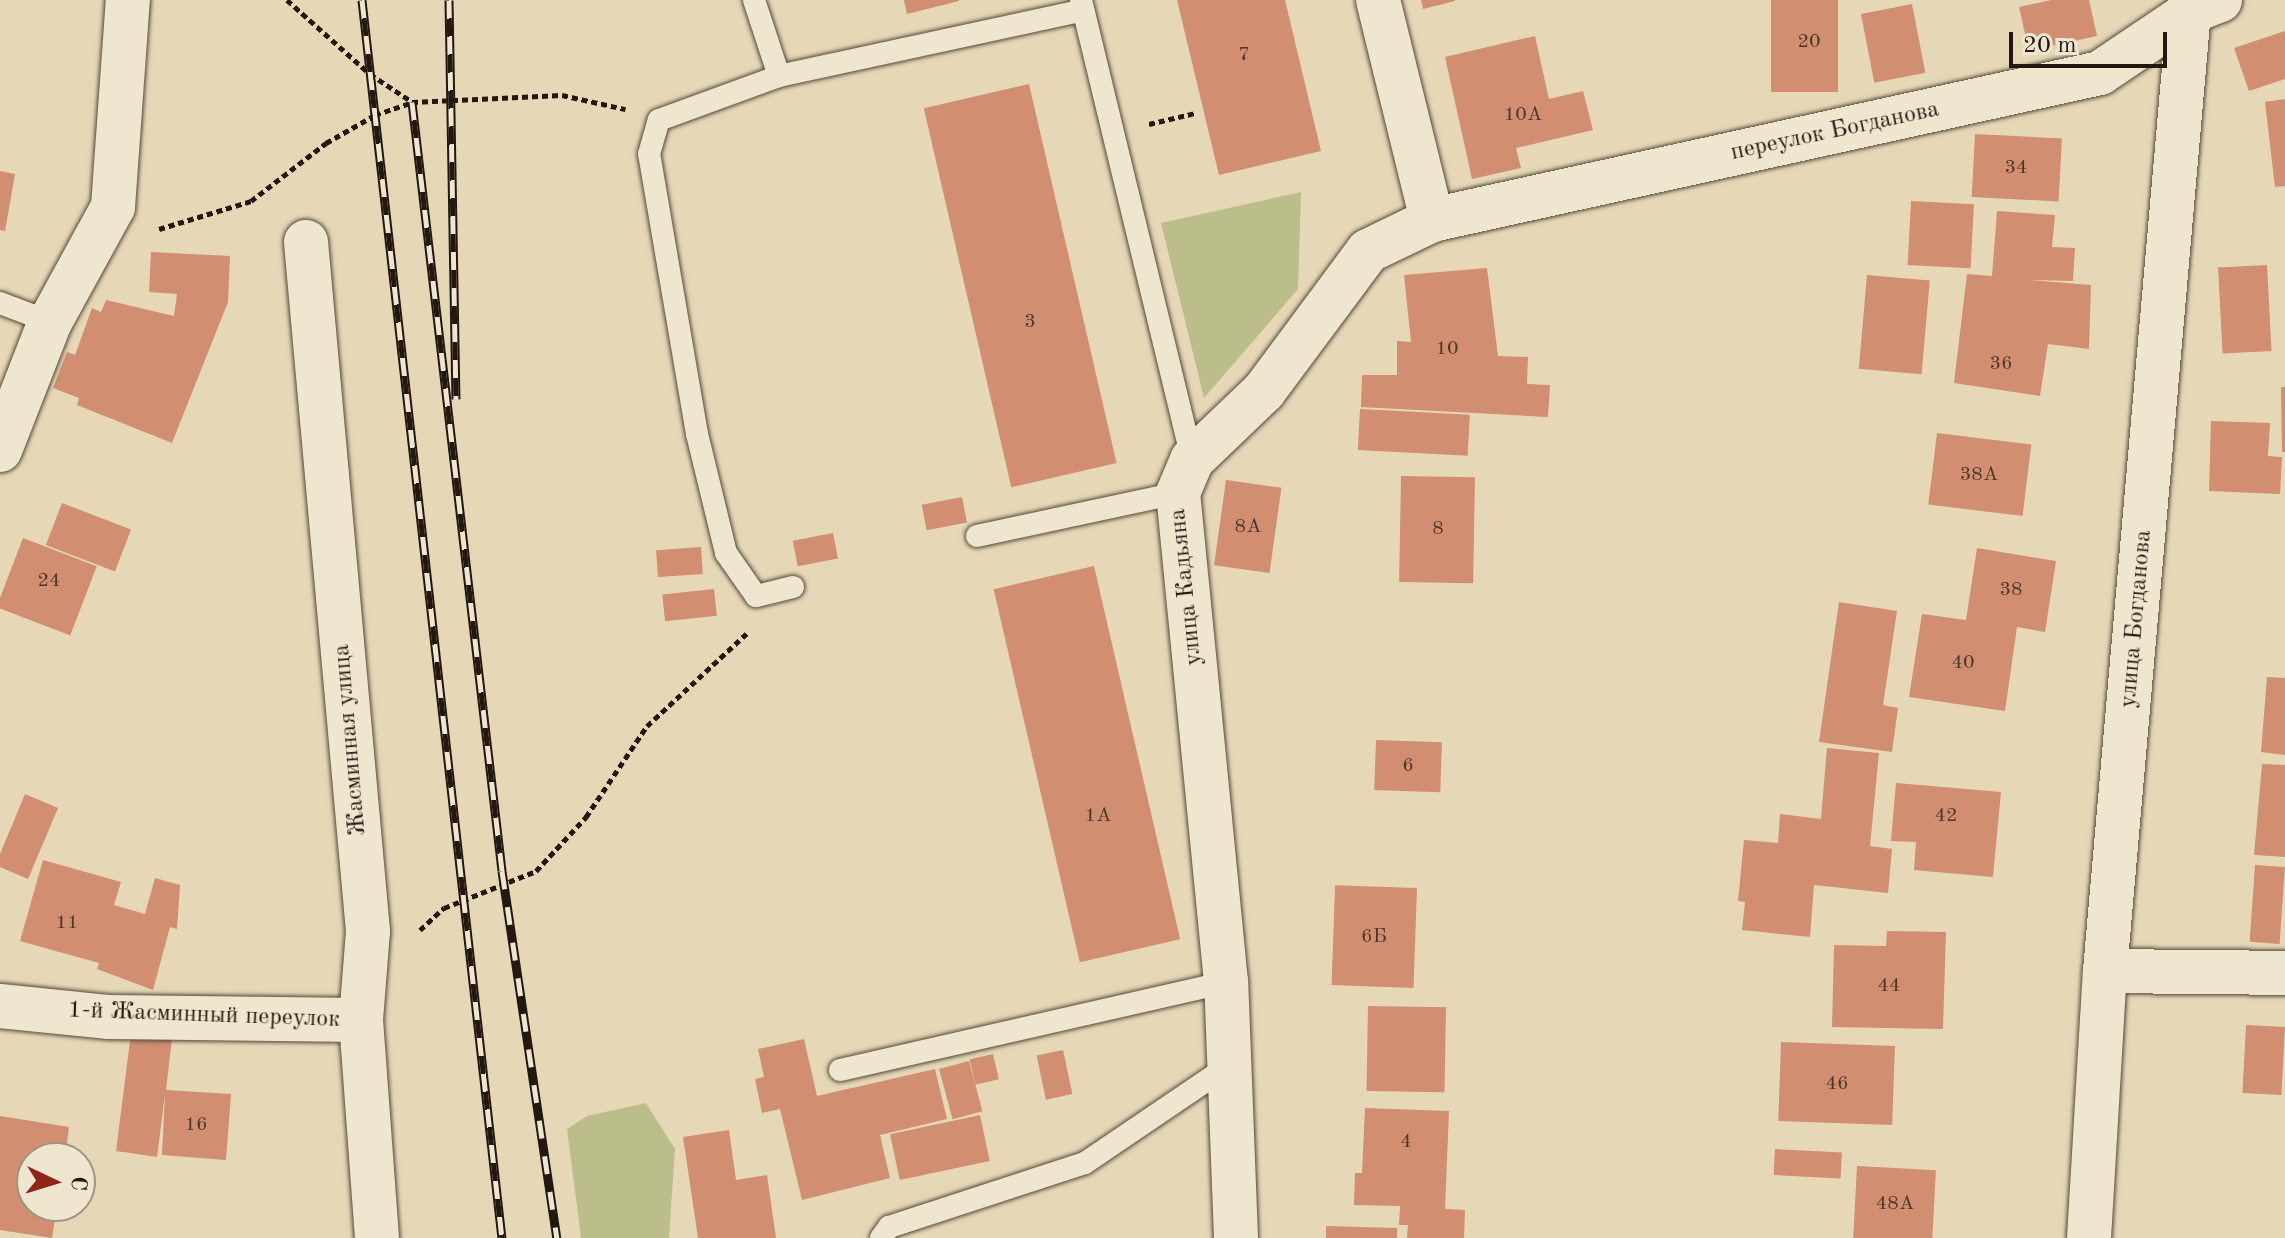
<!DOCTYPE html>
<html>
<head>
<meta charset="utf-8">
<style>
	body { margin:0 }
	#map { position:relative; width:2285px; height:1238px; overflow:hidden; background:#e6d8b7; font-family:"Old Standard TT",serif }
	div>[style] { position:absolute }
	.green>* { inset:0; background:#bbbd8a }
	.building>* { inset:0; background:#d18e70; transform-origin:0 0 }
	.path>* { height:5px; margin-top:-2.5px; transform-origin:0; background:repeating-linear-gradient(90deg,#231811 0 6px,transparent 0 10px) }
	.roads { filter:drop-shadow(0 0 2px #54483a) drop-shadow(0 0 2px #54483a) }
	.lane>* { height:22px; margin:-11px; padding:0 11px; transform-origin:11px; border-radius:11px; background:#efe6d0 }
	.street>* { height:44px; margin:-22px; padding:0 22px; transform-origin:22px; border-radius:22px; background:#efe6d0 }
	.rail>* { height:9px; margin-top:-4.5px; transform-origin:0; background:repeating-linear-gradient(90deg,#efe6d0 0 18px,#231811 0 36px); box-sizing:border-box; border-block:2px solid #231811 }
	span { translate:-50% -50%; white-space:nowrap; text-align:center; line-height:1.15; -webkit-text-stroke:6px #efe6d0; paint-order:stroke }
	.number-label { font-size:20px; color:#4e3629 }
	.number-label span { -webkit-text-stroke-width:0 }
	.street-label { font-size:24px; color:#231811 }
	.north { position:absolute; left:16px; top:1142px; width:80px; height:80px; box-sizing:border-box; background:#efe6d0; border:2px solid #9d9484; border-radius:50%; rotate:94deg; font-size:22px; font-weight:700; line-height:32px; text-align:center; color:#231811 }
	.north::after { content:''; display:block; margin:auto; width:28px; height:36px; background:#8f2418; clip-path:polygon(50% 0,100% 100%,50% 72%,0 100%) }
	.scale { position:absolute; left:2009px; top:32px; width:158px; height:36px; box-sizing:border-box; border:4px solid #231811; border-top:0; padding-left:10px; font-size:24px; line-height:28px; white-space:nowrap; color:#231811; -webkit-text-stroke:6px #efe6d0; paint-order:stroke }
</style>
</head>
<body>
<div id="map">
	<div class="green">
		<div style="clip-path:polygon(1301px 192px,1298px 289px,1204px 398px,1161px 223px)"></div>
		<div style="clip-path:polygon(646px 1103px,675px 1149px,669px 1238px,581px 1238px,567px 1129px,587px 1116px)"></div>
	</div>
	<div class="building">
		<div style="clip-path:polygon(904px 0,959px 0,959px 1px,907px 14px)"></div>
		<div style="clip-path:polygon(1177px 0,1285px 0,1321px 151px,1219px 175px)"></div>
		<div style="clip-path:polygon(1421px 0,1455px 0,1455px 1px,1423px 9px)"></div>
		<div style="left:1771px;top:0;width:67px;height:92px"></div>
		<div style="clip-path:polygon(2051px 0,2089px 0,2097px 36px,2029px 51px,2019px 7px)"></div>
		<div style="left:1912px;top:4px;width:70px;height:52px;rotate:79deg"></div>
		<div style="clip-path:polygon(2285px 31px,2285px 79px,2249px 91px,2234px 48px)"></div>
		<div style="clip-path:polygon(1535px 36px,1549px 99px,1583px 91px,1593px 130px,1516px 148px,1521px 168px,1472px 179px,1445px 57px)"></div>
		<div style="left:1029px;top:84px;width:389px;height:108px;rotate:77deg"></div>
		<div style="clip-path:polygon(2285px 99px,2285px 186px,2275px 187px,2265px 102px)"></div>
		<div style="left:1975px;top:134px;width:87px;height:63px;rotate:3deg"></div>
		<div style="clip-path:polygon(0 171px,15px 174px,5px 231px,0 230px)"></div>
		<div style="left:1911px;top:201px;width:63px;height:64px;rotate:3deg"></div>
		<div style="clip-path:polygon(1997px 211px,2055px 215px,2052px 247px,2075px 248px,2073px 281px,2028px 280px,2091px 285px,2089px 349px,2048px 344px,2040px 396px,1954px 383px,1967px 274px,1992px 276px)"></div>
		<div style="clip-path:polygon(151px 252px,230px 256px,228px 302px,172px 443px,77px 405px,79px 398px,53px 388px,67px 352px,75px 355px,92px 308px,101px 312px,106px 300px,174px 316px,177px 294px,149px 292px)"></div>
		<div style="left:2267px;top:265px;width:86px;height:49px;rotate:87deg"></div>
		<div style="clip-path:polygon(1487px 268px,1498px 356px,1528px 357px,1527px 384px,1550px 385px,1548px 417px,1361px 407px,1362px 375px,1397px 375px,1397px 341px,1411px 342px,1404px 275px)"></div>
		<div style="left:1867px;top:275px;width:63px;height:94px;rotate:5deg"></div>
		<div style="clip-path:polygon(2281px 387px,2285px 387px,2285px 452px,2282px 452px)"></div>
		<div style="left:1360px;top:409px;width:110px;height:41px;rotate:3deg"></div>
		<div style="clip-path:polygon(2211px 421px,2270px 423px,2268px 456px,2282px 457px,2280px 494px,2209px 491px)"></div>
		<div style="left:1937px;top:433px;width:95px;height:72px;rotate:7deg"></div>
		<div style="left:1401px;top:476px;width:74px;height:106px;rotate:1deg"></div>
		<div style="left:1226px;top:480px;width:56px;height:86px;rotate:8deg"></div>
		<div style="left:962px;top:497px;width:26px;height:41px;rotate:79deg"></div>
		<div style="left:62px;top:503px;width:74px;height:45px;rotate:21deg"></div>
		<div style="left:833px;top:533px;width:26px;height:41px;rotate:79deg"></div>
		<div style="left:23px;top:538px;width:79px;height:74px;rotate:21deg"></div>
		<div style="left:701px;top:547px;width:27px;height:45px;rotate:86deg"></div>
		<div style="clip-path:polygon(1977px 548px,2056px 561px,2045px 632px,2017px 627px,2005px 711px,1909px 697px,1922px 614px,1966px 620px)"></div>
		<div style="left:1094px;top:566px;width:383px;height:103px;rotate:77deg"></div>
		<div style="left:714px;top:589px;width:27px;height:52px;rotate:84deg"></div>
		<div style="clip-path:polygon(1839px 602px,1897px 611px,1883px 705px,1898px 708px,1892px 752px,1819px 742px)"></div>
		<div style="clip-path:polygon(2267px 677px,2285px 678px,2285px 755px,2261px 752px)"></div>
		<div style="left:1376px;top:740px;width:66px;height:50px;rotate:2deg"></div>
		<div style="clip-path:polygon(1827px 748px,1879px 753px,1870px 846px,1892px 849px,1888px 893px,1814px 885px,1810px 937px,1742px 930px,1745px 902px,1738px 901px,1744px 840px,1778px 843px,1780px 814px,1821px 819px)"></div>
		<div style="clip-path:polygon(2262px 764px,2285px 765px,2285px 857px,2254px 855px)"></div>
		<div style="clip-path:polygon(1896px 783px,2001px 792px,1993px 877px,1914px 870px,1916px 842px,1891px 841px)"></div>
		<div style="clip-path:polygon(25px 794px,58px 808px,28px 879px,0 867px,0 854px)"></div>
		<div style="clip-path:polygon(43px 860px,121px 882px,114px 905px,145px 914px,155px 878px,180px 885px,177px 929px,170px 927px,153px 990px,97px 969px,99px 963px,20px 941px)"></div>
		<div style="left:2255px;top:865px;width:30px;height:77px;rotate:4deg"></div>
		<div style="left:1417px;top:888px;width:100px;height:82px;rotate:92deg"></div>
		<div style="clip-path:polygon(1887px 931px,1946px 932px,1943px 1029px,1832px 1027px,1834px 945px,1886px 946px)"></div>
		<div style="left:1368px;top:1006px;width:78px;height:85px;rotate:1deg"></div>
		<div style="left:2246px;top:1025px;width:39px;height:68px;rotate:3deg"></div>
		<div style="clip-path:polygon(131px 1033px,172px 1038px,166px 1090px,231px 1094px,226px 1160px,162px 1155px,165px 1094px,157px 1157px,116px 1151px)"></div>
		<div style="clip-path:polygon(804px 1039px,817px 1096px,935px 1069px,947px 1119px,880px 1135px,890px 1178px,802px 1200px,780px 1109px,762px 1113px,755px 1079px,764px 1077px,758px 1049px)"></div>
		<div style="left:1781px;top:1042px;width:114px;height:79px;rotate:2deg"></div>
		<div style="left:1063px;top:1050px;width:45px;height:27px;rotate:78deg"></div>
		<div style="left:993px;top:1054px;width:26px;height:24px;rotate:77deg"></div>
		<div style="left:969px;top:1061px;width:52px;height:31px;rotate:75deg"></div>
		<div style="clip-path:polygon(1365px 1108px,1449px 1111px,1445px 1209px,1465px 1210px,1464px 1238px,1407px 1238px,1408px 1225px,1399px 1225px,1400px 1206px,1354px 1205px,1355px 1173px,1362px 1173px)"></div>
		<div style="left:980px;top:1115px;width:47px;height:92px;rotate:78deg"></div>
		<div style="clip-path:polygon(0 1116px,69px 1127px,65px 1158px,32px 1158px,32px 1206px,57px 1206px,52px 1238px,0 1230px)"></div>
		<div style="clip-path:polygon(729px 1130px,736px 1180px,767px 1175px,776px 1238px,698px 1238px,683px 1137px)"></div>
		<div style="left:1775px;top:1149px;width:67px;height:26px;rotate:3deg"></div>
		<div style="left:1857px;top:1166px;width:79px;height:72px;rotate:3deg"></div>
		<div style="clip-path:polygon(1326px 1226px,1397px 1228px,1397px 1238px,1326px 1238px)"></div>
	</div>
	<div class="path">
		<div style="left:287px;top:0;width:111px;rotate:41.7deg"></div>
		<div style="left:370px;top:74px;width:49px;rotate:33.4deg"></div>
		<div style="left:1149px;top:124px;width:47px;rotate:-13.4deg"></div>
		<div style="left:159px;top:229px;width:96px;rotate:-16.9deg"></div>
		<div style="left:251px;top:201px;width:95px;rotate:-37.7deg"></div>
		<div style="left:326px;top:143px;width:56px;rotate:-29.7deg"></div>
		<div style="left:375px;top:115px;width:39px;rotate:-19deg"></div>
		<div style="left:412px;top:102px;width:150px;rotate:-2.7deg"></div>
		<div style="left:562px;top:95px;width:65px;rotate:12.5deg"></div>
		<div style="left:420px;top:930px;width:33px;rotate:-43deg"></div>
		<div style="left:444px;top:908px;width:99px;rotate:-21.9deg"></div>
		<div style="left:536px;top:871px;width:74px;rotate:-47.2deg"></div>
		<div style="left:586px;top:817px;width:110px;rotate:-56.2deg"></div>
		<div style="left:647px;top:726px;width:138px;rotate:-42.9deg"></div>
	</div>
	<div class="roads">
		<div class="lane">
			<div style="left:754px;top:0;width:80px;rotate:71.8deg"></div>
			<div style="left:1081px;top:0;width:473px;rotate:76.4deg"></div>
			<div style="left:0;top:303px;width:53px;rotate:20.8deg"></div>
			<div style="left:977px;top:536px;width:206px;rotate:-12.1deg"></div>
			<div style="left:793px;top:587px;width:38px;rotate:166deg"></div>
			<div style="left:756px;top:596px;width:52px;rotate:-124.9deg"></div>
			<div style="left:726px;top:553px;width:122px;rotate:-103.7deg"></div>
			<div style="left:697px;top:434px;width:284px;rotate:-99.7deg"></div>
			<div style="left:649px;top:154px;width:35px;rotate:-74deg"></div>
			<div style="left:659px;top:120px;width:128px;rotate:-20.1deg"></div>
			<div style="left:779px;top:76px;width:311px;rotate:-12.2deg"></div>
			<div style="left:840px;top:1070px;width:396px;rotate:-12.8deg"></div>
			<div style="left:881px;top:1238px;width:14px;rotate:-54deg"></div>
			<div style="left:889px;top:1227px;width:206px;rotate:-18.1deg"></div>
			<div style="left:1085px;top:1163px;width:175px;rotate:-34.1deg"></div>
		</div>
		<div class="street">
			<div style="left:1378px;top:0;width:227px;rotate:76.2deg"></div>
			<div style="left:306px;top:242px;width:692px;rotate:84.86deg"></div>
			<div style="left:368px;top:931px;width:89px;rotate:94.5deg"></div>
			<div style="left:361px;top:1020px;width:219px;rotate:85.8deg"></div>
			<div style="left:0;top:450px;width:137px;rotate:-68.7deg"></div>
			<div style="left:50px;top:322px;width:131px;rotate:-61.3deg"></div>
			<div style="left:113px;top:207px;width:208px;rotate:-85.9deg"></div>
			<div style="left:2105px;top:971px;width:180px;rotate:0.6deg"></div>
			<div style="left:0;top:1006px;width:110px;rotate:5.8deg"></div>
			<div style="left:109px;top:1017px;width:252px;rotate:0.7deg"></div>
			<div style="left:1236px;top:1238px;width:256px;rotate:-92.2deg"></div>
			<div style="left:1226px;top:982px;width:491px;rotate:-95.6deg"></div>
			<div style="left:1178px;top:493px;width:36px;rotate:-67deg"></div>
			<div style="left:1192px;top:460px;width:100px;rotate:-43.8deg"></div>
			<div style="left:1264px;top:391px;width:174px;rotate:-53.4deg"></div>
			<div style="left:1368px;top:251px;width:71px;rotate:-25.8deg"></div>
			<div style="left:1432px;top:220px;width:684px;rotate:-12.41deg"></div>
			<div style="left:2100px;top:73px;width:111px;rotate:-34deg"></div>
			<div style="left:2192px;top:11px;width:30px;rotate:-21deg"></div>
			<div style="left:2089px;top:1238px;width:267px;rotate:-86.6deg"></div>
			<div style="left:2105px;top:971px;width:975px;rotate:-85deg"></div>
		</div>
	</div>
	<div class="rail">
		<div style="left:362px;top:0;width:1246px;rotate:83.55deg"></div>
		<div style="left:449px;top:0;width:399px;rotate:89deg"></div>
		<div style="left:412px;top:102px;width:774px;rotate:83.32deg"></div>
		<div style="left:502px;top:871px;width:371px;rotate:81.5deg"></div>
	</div>
	<div class="number-label">
		<span style="left:1809px;top:42px">20</span>
		<span style="left:1244px;top:55px">7</span>
		<span style="left:1523px;top:115px">10А</span>
		<span style="left:2016px;top:168px">34</span>
		<span style="left:1030px;top:322px">3</span>
		<span style="left:1447px;top:349px">10</span>
		<span style="left:2001px;top:364px">36</span>
		<span style="left:1979px;top:475px">38А</span>
		<span style="left:1248px;top:527px">8А</span>
		<span style="left:1438px;top:529px">8</span>
		<span style="left:49px;top:581px">24</span>
		<span style="left:2011px;top:590px">38</span>
		<span style="left:1963px;top:663px">40</span>
		<span style="left:1408px;top:766px">6</span>
		<span style="left:1098px;top:816px">1А</span>
		<span style="left:1946px;top:816px">42</span>
		<span style="left:67px;top:923px">11</span>
		<span style="left:1374px;top:937px">6Б</span>
		<span style="left:1889px;top:986px">44</span>
		<span style="left:1837px;top:1084px">46</span>
		<span style="left:196px;top:1125px">16</span>
		<span style="left:1406px;top:1142px">4</span>
		<span style="left:1895px;top:1204px">48А</span>
	</div>
	<div class="street-label">
		<span style="left:1835px;top:132px;rotate:-12deg">переулок Богданова</span>
		<span style="left:1187px;top:587px;rotate:-96deg">улица Кадьяна</span>
		<span style="left:2137px;top:619px;rotate:-85deg">улица Богданова</span>
		<span style="left:351px;top:740px;rotate:-95deg">Жасминная улица</span>
		<span style="left:204px;top:1016px;rotate:2deg">1-й Жасминный переулок</span>
	</div>
	<div class="north">С</div>
	<div class="scale">20 m</div>
</div>
</body>
</html>
